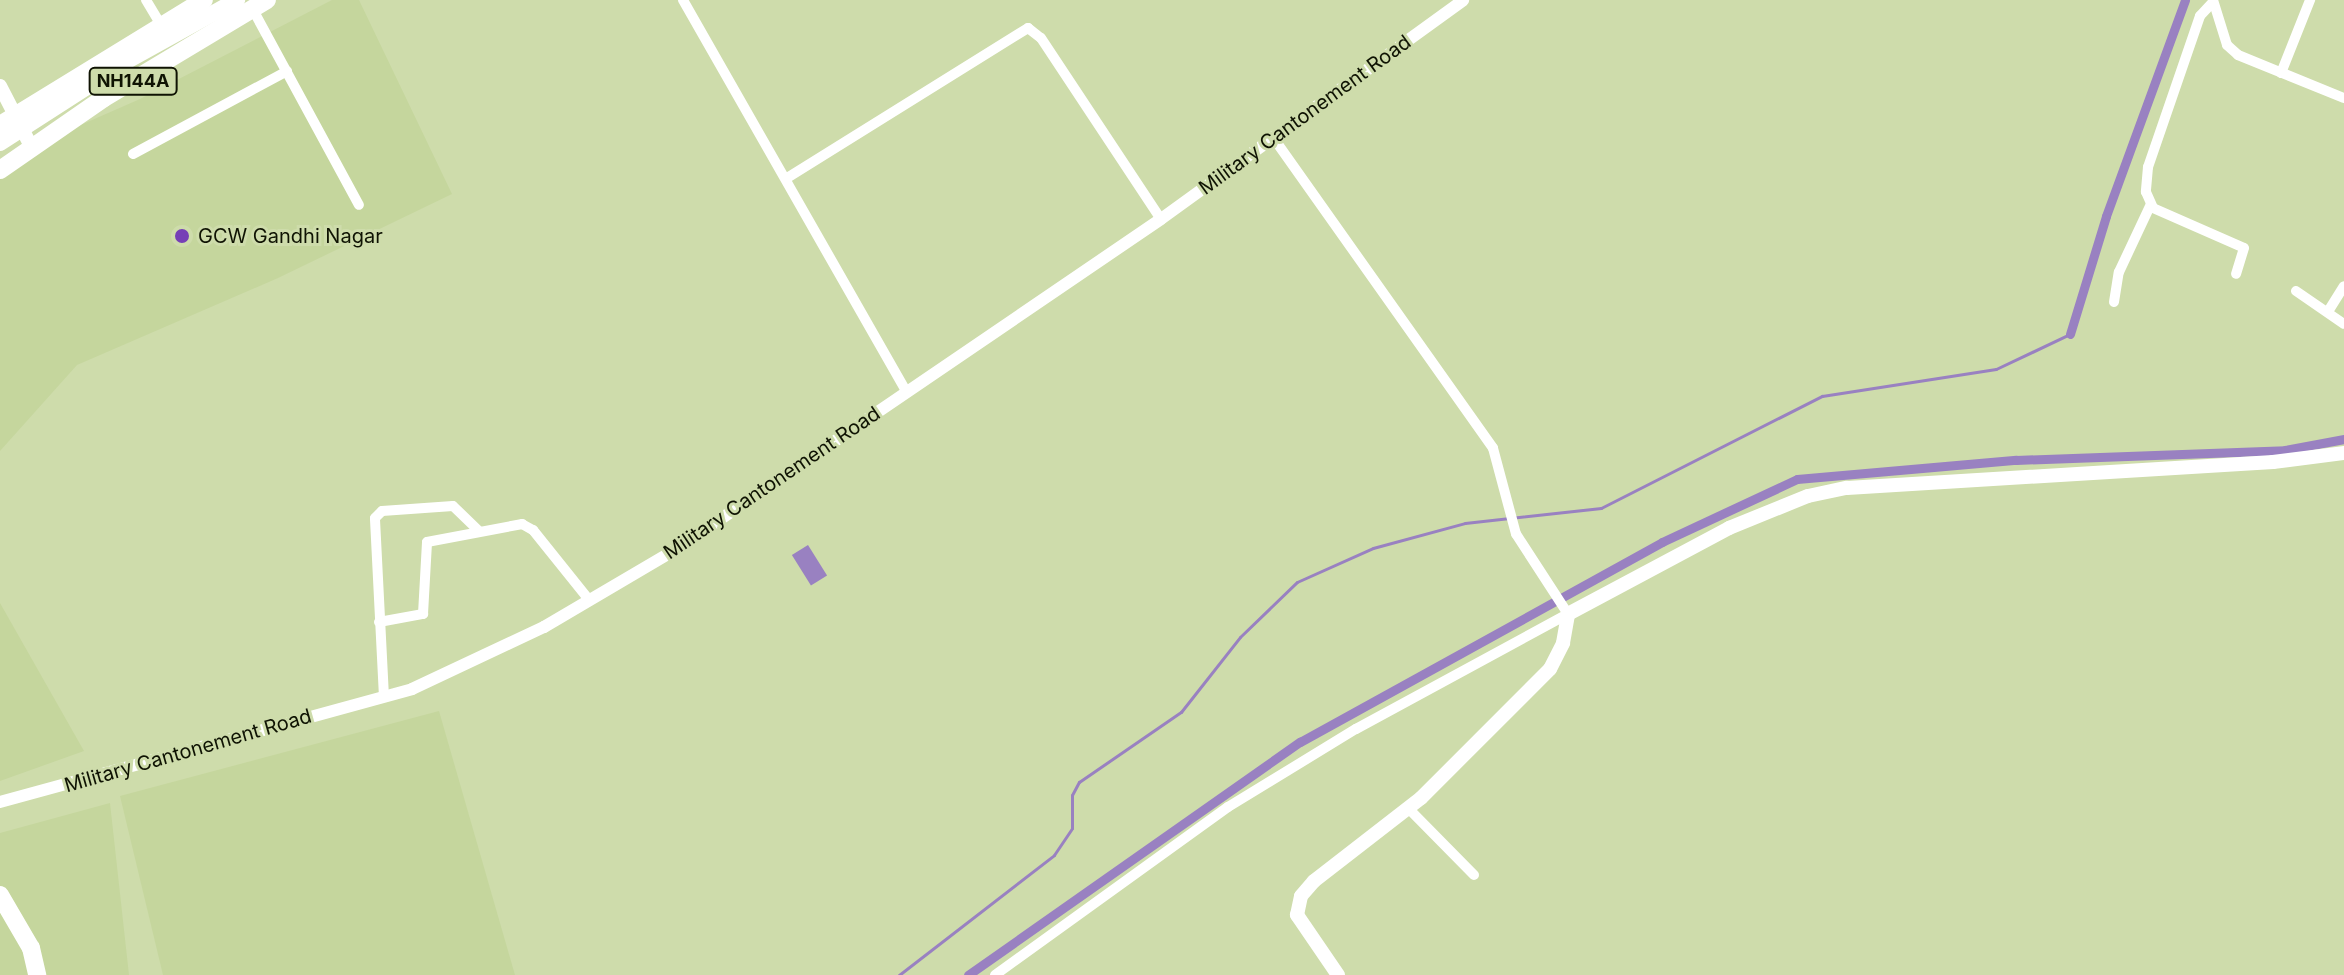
<!DOCTYPE html>
<html>
<head>
<meta charset="utf-8">
<style>
	body { margin:0 }
	#map { position:relative; width:2344px; height:975px; overflow:hidden; background:#cedcab; font-family:Inter,sans-serif }
	div>[style] { position:absolute }
	.built>* { inset:0; background:#c5d69d }
	.water>* { inset:0; background:#9981c1; transform-origin:0 0 }
	.stream>* { height:3px; margin:-1.5px; padding:0 1.5px; transform-origin:1.5px; border-radius:1.5px; background:#9981c1 }
	.canal>* { height:9px; margin:-4.5px; padding:0 4.5px; transform-origin:4.5px; border-radius:4.5px; background:#9981c1 }
	.minor>* { height:10px; margin:-5px; padding:0 5px; transform-origin:5px; border-radius:5px; background:#fff }
	.tertiary>* { height:12px; margin:-6px; padding:0 6px; transform-origin:6px; border-radius:6px; background:#fff }
	.secondary>* { height:14px; margin:-7px; padding:0 7px; transform-origin:7px; border-radius:7px; background:#fff }
	.primary>* { height:16px; margin:-8px; padding:0 8px; transform-origin:8px; border-radius:8px; background:#fff }
	.trunk>* { height:18px; margin:-9px; padding:0 9px; transform-origin:9px; border-radius:9px; background:#fff }
	.dots>* { width:22px; height:22px; translate:-50% -50%; box-sizing:border-box; border:4px solid #cedcab; border-radius:50% }
	span { translate:-50% -50%; white-space:nowrap; text-align:center; line-height:1.15; -webkit-text-stroke:6px #cedcab; paint-order:stroke }
	.shield-label span { padding:2px 6px; background:#cedcab; border:2px solid; border-radius:6px; -webkit-text-stroke-width:0 }
	.shield-label { font-size:18px; color:#0f1303; font-weight:700 }
	.street-label { font-size:20px; color:#0f1303 }
	.poi-label { font-size:20px; color:#0f1303 }
	.left { translate:0 -50%; text-align:left }
</style>
</head>
<body>
<div id="map">
	<div class="built">
		<div style="clip-path:polygon(332px 0,359px 0,452px 194px,278px 278px,77px 365px,0 451px,0 173px,26px 149px,140px 99px)"></div>
		<div style="clip-path:polygon(0 603px,84px 751px,0 781px)"></div>
		<div style="clip-path:polygon(439px 711px,515px 975px,163px 975px,120px 796px)"></div>
		<div style="clip-path:polygon(110px 803px,129px 975px,0 975px,0 833px)"></div>
	</div>
	<div class="water">
		<div style="left:808px;top:545px;width:36px;height:19px;rotate:58deg"></div>
	</div>
	<div class="stream">
		<div style="left:899px;top:975px;width:196px;rotate:-37.7deg"></div>
		<div style="left:1054px;top:855px;width:32px;rotate:-56deg"></div>
		<div style="left:1072px;top:828px;width:33px;rotate:-90deg"></div>
		<div style="left:1072px;top:795px;width:15px;rotate:-62deg"></div>
		<div style="left:1079px;top:782px;width:124px;rotate:-34.5deg"></div>
		<div style="left:1181px;top:712px;width:95px;rotate:-51.8deg"></div>
		<div style="left:1240px;top:637px;width:79px;rotate:-44deg"></div>
		<div style="left:1297px;top:582px;width:83px;rotate:-24.1deg"></div>
		<div style="left:1373px;top:548px;width:95px;rotate:-15.2deg"></div>
		<div style="left:1465px;top:523px;width:137px;rotate:-6.3deg"></div>
		<div style="left:1601px;top:508px;width:248px;rotate:-26.9deg"></div>
		<div style="left:1822px;top:396px;width:176px;rotate:-8.8deg"></div>
		<div style="left:1996px;top:369px;width:82px;rotate:-25.3deg"></div>
	</div>
	<div class="canal">
		<div style="left:2070px;top:334px;width:123px;rotate:-73deg"></div>
		<div style="left:2106px;top:216px;width:230px;rotate:-69.9deg"></div>
		<div style="left:968px;top:975px;width:406px;rotate:-35.1deg"></div>
		<div style="left:1300px;top:742px;width:414px;rotate:-28.9deg"></div>
		<div style="left:1662px;top:542px;width:149px;rotate:-25deg"></div>
		<div style="left:1797px;top:479px;width:220px;rotate:-5deg"></div>
		<div style="left:2016px;top:460px;width:269px;rotate:-2.1deg"></div>
		<div style="left:2285px;top:450px;width:60px;rotate:-10.6deg"></div>
	</div>
	<div class="minor">
		<div style="left:146px;top:0;width:29px;rotate:59deg"></div>
		<div style="left:683px;top:0;width:452px;rotate:60.3deg"></div>
		<div style="left:2213px;top:0;width:47px;rotate:72.7deg"></div>
		<div style="left:2227px;top:45px;width:15px;rotate:42deg"></div>
		<div style="left:2238px;top:55px;width:114px;rotate:22.1deg"></div>
		<div style="left:2213px;top:2px;width:19px;rotate:133deg"></div>
		<div style="left:2200px;top:16px;width:160px;rotate:109deg"></div>
		<div style="left:2148px;top:167px;width:25px;rotate:95deg"></div>
		<div style="left:2146px;top:192px;width:17px;rotate:66deg"></div>
		<div style="left:2153px;top:208px;width:99px;rotate:23.7deg"></div>
		<div style="left:2244px;top:248px;width:27px;rotate:107deg"></div>
		<div style="left:252px;top:8px;width:224px;rotate:61.5deg"></div>
		<div style="left:2281px;top:73px;width:79px;rotate:-68.3deg"></div>
		<div style="left:133px;top:154px;width:175px;rotate:-28.3deg"></div>
		<div style="left:787px;top:178px;width:284px;rotate:-31.9deg"></div>
		<div style="left:1028px;top:28px;width:16px;rotate:38deg"></div>
		<div style="left:1041px;top:38px;width:217px;rotate:56.5deg"></div>
		<div style="left:2296px;top:291px;width:58px;rotate:34.5deg"></div>
		<div style="left:2114px;top:302px;width:30px;rotate:-81deg"></div>
		<div style="left:2119px;top:272px;width:73px;rotate:-64.8deg"></div>
		<div style="left:2329px;top:310px;width:28px;rotate:-58deg"></div>
		<div style="left:379px;top:622px;width:45px;rotate:-10.3deg"></div>
		<div style="left:423px;top:614px;width:72px;rotate:-86.8deg"></div>
		<div style="left:427px;top:542px;width:97px;rotate:-10.7deg"></div>
		<div style="left:522px;top:524px;width:13px;rotate:29deg"></div>
		<div style="left:533px;top:530px;width:90px;rotate:51.3deg"></div>
		<div style="left:384px;top:697px;width:179px;rotate:-92.9deg"></div>
		<div style="left:375px;top:518px;width:10px;rotate:-45deg"></div>
		<div style="left:382px;top:511px;width:71px;rotate:-4deg"></div>
		<div style="left:453px;top:506px;width:36px;rotate:44deg"></div>
		<div style="left:1408px;top:808px;width:94px;rotate:45.4deg"></div>
		<div style="left:995px;top:975px;width:287px;rotate:-35.8deg"></div>
		<div style="left:1228px;top:807px;width:150px;rotate:-31.4deg"></div>
		<div style="left:1356px;top:729px;width:241px;rotate:-28.5deg"></div>
		<div style="left:1568px;top:614px;width:95px;rotate:-123deg"></div>
		<div style="left:1516px;top:534px;width:89px;rotate:-105deg"></div>
		<div style="left:1493px;top:448px;width:382px;rotate:-125.3deg"></div>
	</div>
	<div class="tertiary">
		<div style="left:0;top:802px;width:427px;rotate:-15.3deg"></div>
		<div style="left:412px;top:689px;width:146px;rotate:-25.2deg"></div>
		<div style="left:544px;top:627px;width:156px;rotate:-30.5deg"></div>
		<div style="left:678px;top:548px;width:584px;rotate:-34.26deg"></div>
		<div style="left:1161px;top:219px;width:373px;rotate:-35.9deg"></div>
	</div>
	<div class="secondary">
		<div style="left:0;top:86px;width:68px;rotate:62.7deg"></div>
		<div style="left:1338px;top:975px;width:73px;rotate:-124.3deg"></div>
		<div style="left:1297px;top:915px;width:19px;rotate:-78deg"></div>
		<div style="left:1301px;top:896px;width:20px;rotate:-49deg"></div>
		<div style="left:1314px;top:881px;width:135px;rotate:-37.8deg"></div>
		<div style="left:1421px;top:798px;width:182px;rotate:-45deg"></div>
		<div style="left:1550px;top:669px;width:29px;rotate:-63deg"></div>
		<div style="left:1563px;top:643px;width:29px;rotate:-80deg"></div>
		<div style="left:1568px;top:614px;width:183px;rotate:-28.1deg"></div>
		<div style="left:1729px;top:528px;width:85px;rotate:-22.1deg"></div>
		<div style="left:1808px;top:496px;width:40px;rotate:-12deg"></div>
		<div style="left:1847px;top:488px;width:427px;rotate:-3.5deg"></div>
		<div style="left:2273px;top:462px;width:72px;rotate:-7.2deg"></div>
	</div>
	<div class="primary">
		<div style="left:0;top:143px;width:151px;rotate:-32.8deg"></div>
		<div style="left:127px;top:61px;width:126px;rotate:-29deg"></div>
	</div>
	<div class="trunk">
		<div style="left:0;top:125px;width:239px;rotate:-31.5deg"></div>
		<div style="left:0;top:170px;width:126px;rotate:-34.7deg"></div>
		<div style="left:104px;top:98px;width:190px;rotate:-31deg"></div>
		<div style="left:0;top:895px;width:61px;rotate:59.7deg"></div>
		<div style="left:31px;top:948px;width:28px;rotate:77deg"></div>
	</div>
	<div class="dots">
		<div style="left:182px;top:236px;background:#763fb6"></div>
	</div>
	<div class="shield-label">
		<span style="left:133px;top:81px">NH144A</span>
	</div>
	<div class="street-label">
		<span style="left:1305px;top:115px;rotate:-36deg">Military Cantonement Road</span>
		<span style="left:772px;top:483px;rotate:-34deg">Military Cantonement Road</span>
		<span style="left:188px;top:751px;rotate:-16deg">Military Cantonement Road</span>
	</div>
	<div class="poi-label">
		<span class="left" style="left:198px;top:236px">GCW Gandhi Nagar</span>
	</div>
</div>
</body>
</html>
